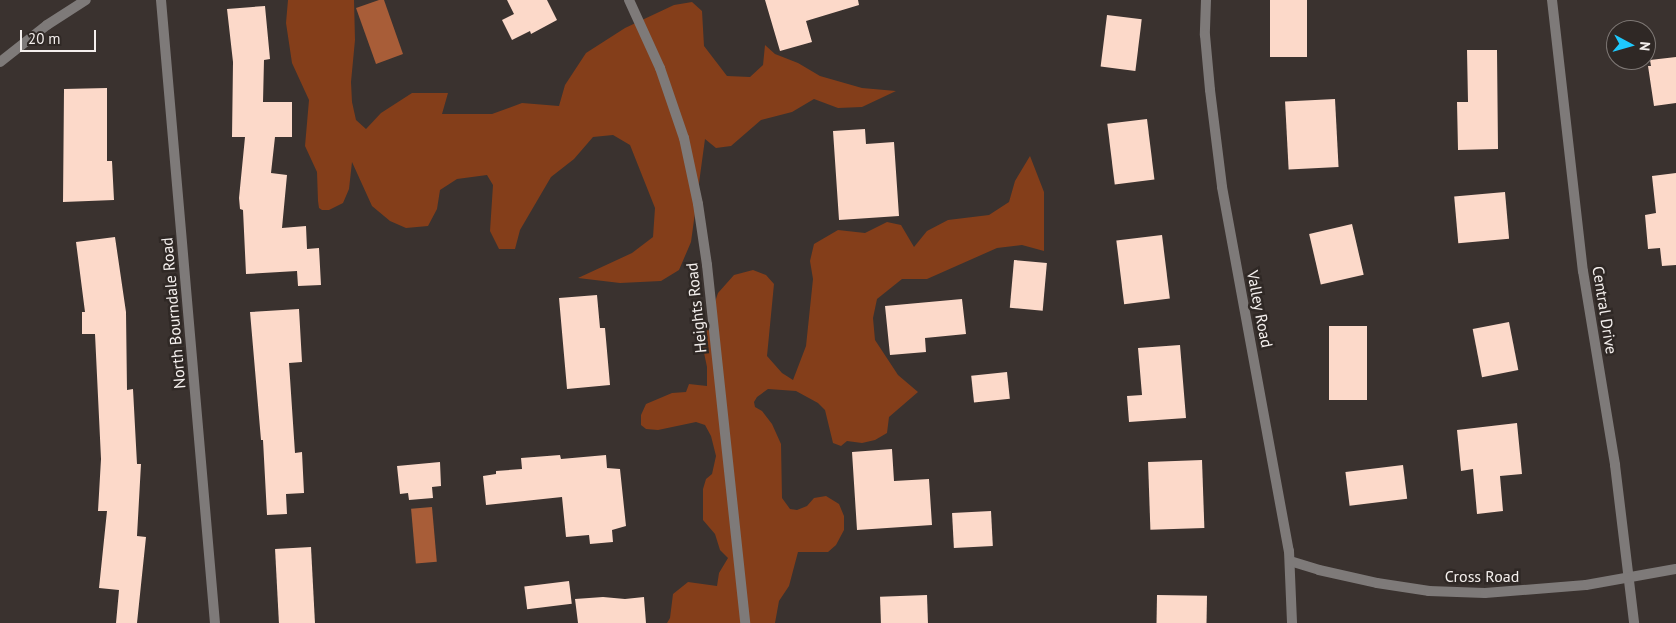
<!DOCTYPE html>
<html>
<head>
<meta charset="utf-8">
<style>
	body { margin:0 }
	#map { position:relative; width:1676px; height:623px; overflow:hidden; background:#3a322f; font-family:"PT Sans",sans-serif }
	div>[style] { position:absolute }
	.green>* { inset:0; background:#843e1a }
	.water>* { inset:0; background:#a85d38; transform-origin:0 0 }
	.building>* { inset:0; background:#fcd9c9; transform-origin:0 0 }
	.minor>* { height:10px; margin:-5px; padding:0 5px; transform-origin:5px; border-radius:5px; background:#7e7a79 }
	span { translate:-50% -50%; white-space:nowrap; text-align:center; line-height:1.15; -webkit-text-stroke:5px #2f2825; paint-order:stroke }
	.street-label { font-size:16px; color:#f4efed }
	.north { position:absolute; left:1606px; top:20px; width:50px; height:50px; box-sizing:border-box; background:#2f2825; border:1px solid #7e7875; border-radius:50%; rotate:96deg; font-size:14px; font-weight:700; line-height:20px; text-align:center; color:#f4efed }
	.north::after { content:''; display:block; margin:auto; width:18px; height:22px; background:#1ec9fd; clip-path:polygon(50% 0,100% 100%,50% 72%,0 100%) }
	.scale { position:absolute; left:20px; top:30px; width:76px; height:22px; box-sizing:border-box; border:2px solid #f4efed; border-top:0; padding-left:6px; font-size:15px; line-height:18px; white-space:nowrap; color:#f4efed; -webkit-text-stroke:4px #2f2825; paint-order:stroke }
</style>
</head>
<body>
<div id="map">
	<div class="green">
		<div style="clip-path:polygon(288px 0,354px 0,355px 40px,351px 82px,352px 102px,356px 120px,366px 129px,381px 113px,412px 93px,448px 93px,442px 114px,492px 114px,522px 103px,559px 106px,565px 85px,586px 53px,625px 28px,674px 5px,692px 2px,702px 11px,704px 46px,727px 76px,750px 77px,763px 65px,765px 45px,775px 54px,798px 63px,820px 76px,862px 88px,896px 91px,862px 107px,838px 108px,814px 99px,792px 112px,761px 120px,731px 146px,716px 148px,705px 139px,691px 242px,679px 270px,661px 281px,620px 283px,578px 278px,632px 253px,653px 237px,655px 208px,630px 145px,613px 135px,593px 137px,574px 159px,551px 177px,520px 230px,515px 249px,499px 249px,490px 231px,493px 185px,487px 175px,457px 179px,440px 190px,437px 209px,428px 226px,406px 228px,390px 221px,372px 206px,352px 162px,349px 189px,343px 203px,329px 210px,322px 210px,319px 208px,318px 201px,317px 172px,305px 146px,309px 100px,292px 63px,286px 23px)"></div>
		<div style="clip-path:polygon(1030px 156px,1044px 192px,1044px 251px,1022px 245px,997px 248px,927px 279px,902px 279px,877px 299px,873px 318px,875px 340px,898px 375px,918px 392px,889px 417px,887px 433px,875px 440px,862px 443px,847px 441px,841px 446px,833px 443px,825px 410px,818px 403px,796px 391px,768px 389px,757px 397px,754px 402px,755px 407px,762px 411px,772px 424px,781px 444px,782px 498px,790px 509px,797px 510px,807px 506px,814px 498px,826px 496px,839px 504px,844px 516px,844px 530px,836px 545px,828px 552px,798px 552px,789px 586px,779px 601px,775px 623px,667px 623px,670px 618px,673px 594px,688px 582px,717px 586px,719px 573px,728px 558px,720px 550px,715px 534px,703px 520px,703px 489px,706px 479px,712px 474px,716px 456px,711px 436px,705px 425px,696px 422px,658px 430px,646px 429px,641px 425px,641px 415px,646px 404px,672px 393px,686px 392px,689px 384px,707px 386px,707px 367px,703px 348px,703px 337px,718px 293px,734px 275px,753px 270px,766px 275px,774px 284px,767px 356px,782px 373px,793px 380px,806px 346px,813px 279px,810px 261px,814px 244px,838px 230px,865px 233px,887px 222px,901px 225px,914px 247px,927px 231px,948px 220px,989px 215px,1009px 202px,1015px 181px)"></div>
	</div>
	<div class="water">
		<div style="clip-path:polygon(379px 0,384px 0,403px 54px,376px 64px,356px 8px)"></div>
		<div style="left:432px;top:507px;width:55px;height:21px;rotate:85deg"></div>
	</div>
	<div class="building">
		<div style="clip-path:polygon(507px 0,547px 0,557px 20px,531px 34px,530px 31px,512px 40px,502px 20px,514px 14px)"></div>
		<div style="clip-path:polygon(765px 0,858px 0,859px 5px,806px 21px,812px 42px,780px 51px)"></div>
		<div style="left:1270px;top:0;width:37px;height:57px"></div>
		<div style="clip-path:polygon(265px 6px,270px 59px,264px 60px,263px 102px,292px 102px,292px 137px,275px 137px,271px 173px,287px 175px,282px 228px,306px 226px,307px 249px,319px 248px,321px 285px,298px 286px,297px 271px,246px 274px,243px 210px,240px 209px,239px 198px,245px 137px,232px 137px,233px 62px,227px 9px)"></div>
		<div style="left:1107px;top:15px;width:35px;height:52px;rotate:7deg"></div>
		<div style="clip-path:polygon(1467px 50px,1497px 50px,1498px 149px,1458px 150px,1457px 102px,1468px 102px)"></div>
		<div style="clip-path:polygon(1676px 57px,1676px 103px,1654px 106px,1648px 66px,1651px 66px,1650px 60px)"></div>
		<div style="clip-path:polygon(107px 88px,107px 161px,112px 161px,114px 200px,63px 202px,64px 89px)"></div>
		<div style="left:1335px;top:99px;width:68px;height:50px;rotate:87deg"></div>
		<div style="left:1147px;top:119px;width:61px;height:40px;rotate:83deg"></div>
		<div style="clip-path:polygon(865px 129px,866px 144px,894px 142px,899px 216px,839px 220px,833px 131px)"></div>
		<div style="clip-path:polygon(1676px 173px,1676px 265px,1662px 266px,1660px 248px,1648px 249px,1645px 215px,1656px 213px,1652px 176px)"></div>
		<div style="left:1505px;top:192px;width:47px;height:51px;rotate:85deg"></div>
		<div style="left:1352px;top:224px;width:52px;height:44px;rotate:77deg"></div>
		<div style="left:1162px;top:235px;width:64px;height:46px;rotate:83deg"></div>
		<div style="clip-path:polygon(115px 237px,126px 312px,127px 390px,133px 389px,137px 464px,141px 464px,137px 536px,146px 537px,137px 623px,116px 623px,119px 590px,99px 588px,107px 511px,98px 511px,101px 459px,95px 334px,82px 334px,82px 312px,85px 312px,76px 242px)"></div>
		<div style="left:1014px;top:260px;width:33px;height:48px;rotate:5deg"></div>
		<div style="clip-path:polygon(597px 295px,600px 328px,605px 328px,610px 385px,567px 389px,559px 298px)"></div>
		<div style="clip-path:polygon(962px 299px,966px 334px,925px 338px,926px 352px,890px 355px,885px 306px)"></div>
		<div style="clip-path:polygon(299px 309px,302px 362px,289px 363px,295px 453px,302px 452px,304px 493px,286px 494px,287px 514px,267px 515px,263px 440px,261px 440px,250px 312px)"></div>
		<div style="left:1509px;top:322px;width:49px;height:37px;rotate:79deg"></div>
		<div style="left:1329px;top:326px;width:38px;height:74px"></div>
		<div style="clip-path:polygon(1180px 345px,1186px 418px,1129px 422px,1127px 396px,1142px 395px,1138px 348px)"></div>
		<div style="left:1007px;top:372px;width:27px;height:36px;rotate:84deg"></div>
		<div style="clip-path:polygon(1517px 423px,1522px 474px,1500px 476px,1503px 511px,1477px 514px,1473px 469px,1461px 471px,1457px 430px)"></div>
		<div style="clip-path:polygon(892px 449px,894px 481px,929px 479px,932px 525px,857px 530px,852px 452px)"></div>
		<div style="clip-path:polygon(560px 455px,561px 459px,606px 455px,607px 468px,620px 469px,626px 526px,612px 530px,613px 542px,590px 544px,589px 535px,566px 537px,562px 497px,486px 505px,483px 476px,496px 474px,496px 471px,522px 469px,521px 458px)"></div>
		<div style="left:1202px;top:460px;width:68px;height:54px;rotate:88deg"></div>
		<div style="clip-path:polygon(440px 462px,441px 486px,432px 487px,433px 498px,409px 500px,408px 493px,400px 494px,397px 466px)"></div>
		<div style="left:1403px;top:465px;width:34px;height:58px;rotate:83deg"></div>
		<div style="left:991px;top:511px;width:35px;height:39px;rotate:87deg"></div>
		<div style="left:311px;top:547px;width:76px;height:36px;rotate:87deg"></div>
		<div style="left:569px;top:581px;width:23px;height:45px;rotate:83deg"></div>
		<div style="left:927px;top:595px;width:28px;height:47px;rotate:88deg"></div>
		<div style="left:1157px;top:595px;width:50px;height:28px;rotate:1deg"></div>
		<div style="clip-path:polygon(603px 597px,625px 599px,644px 597px,646px 623px,578px 623px,575px 599px)"></div>
	</div>
	<div class="minor">
		<div style="left:161px;top:0;width:625px;rotate:85.05deg"></div>
		<div style="left:629px;top:0;width:75px;rotate:65.5deg"></div>
		<div style="left:660px;top:68px;width:74px;rotate:71.1deg"></div>
		<div style="left:684px;top:138px;width:67px;rotate:78deg"></div>
		<div style="left:698px;top:204px;width:62px;rotate:81.6deg"></div>
		<div style="left:707px;top:265px;width:360px;rotate:83.9deg"></div>
		<div style="left:1206px;top:0;width:35px;rotate:92deg"></div>
		<div style="left:1205px;top:35px;width:55px;rotate:84.8deg"></div>
		<div style="left:1210px;top:90px;width:98px;rotate:82.9deg"></div>
		<div style="left:1222px;top:187px;width:370px;rotate:79.6deg"></div>
		<div style="left:1289px;top:551px;width:72px;rotate:87.6deg"></div>
		<div style="left:1552px;top:0;width:273px;rotate:83.5deg"></div>
		<div style="left:1583px;top:271px;width:197px;rotate:80.6deg"></div>
		<div style="left:1615px;top:465px;width:159px;rotate:83.1deg"></div>
		<div style="left:0;top:62px;width:60px;rotate:-38.2deg"></div>
		<div style="left:47px;top:25px;width:46px;rotate:-32.7deg"></div>
		<div style="left:1290px;top:561px;width:30px;rotate:17deg"></div>
		<div style="left:1319px;top:570px;width:59px;rotate:12.6deg"></div>
		<div style="left:1377px;top:583px;width:53px;rotate:8.7deg"></div>
		<div style="left:1429px;top:591px;width:56px;rotate:2deg"></div>
		<div style="left:1485px;top:593px;width:101px;rotate:-4.5deg"></div>
		<div style="left:1586px;top:585px;width:91px;rotate:-10.1deg"></div>
	</div>
	<div class="street-label">
		<span style="left:696px;top:308px;rotate:-96deg">Heights Road</span>
		<span style="left:1260px;top:309px;rotate:79deg">Valley Road</span>
		<span style="left:1605px;top:310px;rotate:81deg">Central Drive</span>
		<span style="left:173px;top:313px;rotate:-95deg">North Bourndale Road</span>
		<span style="left:1482px;top:576px">Cross Road</span>
	</div>
	<div class="north">N</div>
	<div class="scale">20 m</div>
</div>
</body>
</html>
